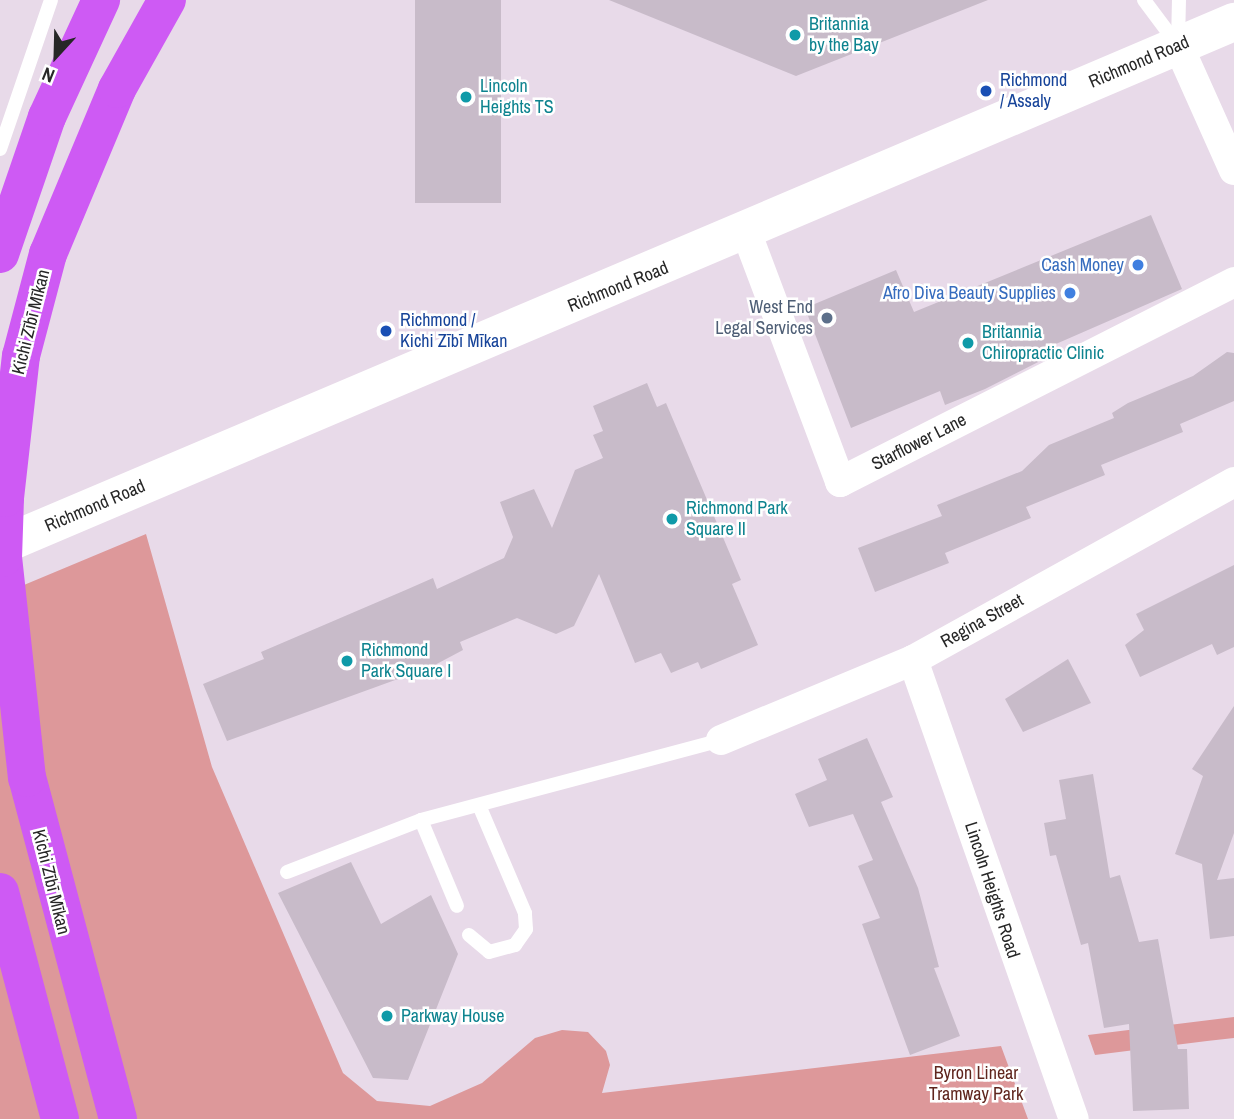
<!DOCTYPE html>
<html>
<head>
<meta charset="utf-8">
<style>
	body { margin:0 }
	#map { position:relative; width:1234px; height:1119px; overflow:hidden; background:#e8dae9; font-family:"Archivo Narrow",sans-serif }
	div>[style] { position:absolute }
	.green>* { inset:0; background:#dd989a }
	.building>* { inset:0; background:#c8bbc9; transform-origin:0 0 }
	.lane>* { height:14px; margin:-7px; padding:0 7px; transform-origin:7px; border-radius:7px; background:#fff }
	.street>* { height:30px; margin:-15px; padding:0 15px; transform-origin:15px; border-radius:15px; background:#fff }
	.secondary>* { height:38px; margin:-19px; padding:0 19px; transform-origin:19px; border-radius:19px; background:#fff }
	.highway>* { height:38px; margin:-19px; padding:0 19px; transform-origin:19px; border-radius:19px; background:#ce5af4 }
	.dots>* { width:19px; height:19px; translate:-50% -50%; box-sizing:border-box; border:4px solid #fff; border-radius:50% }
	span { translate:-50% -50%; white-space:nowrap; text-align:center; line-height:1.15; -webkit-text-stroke:5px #fff; paint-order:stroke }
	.culture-label { font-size:18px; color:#0d838f }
	.left { translate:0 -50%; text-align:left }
	.street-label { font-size:18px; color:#272727 }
	.transit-label { font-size:18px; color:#164399 }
	.shop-label { font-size:18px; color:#366cbe }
	.right { translate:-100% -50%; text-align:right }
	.service-label { font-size:18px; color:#4e5e75 }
	.park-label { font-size:18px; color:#5f251d }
	.north { position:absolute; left:21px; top:21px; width:70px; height:70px; -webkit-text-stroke:5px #fff; paint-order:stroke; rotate:202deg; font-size:19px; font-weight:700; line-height:28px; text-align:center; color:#272727 }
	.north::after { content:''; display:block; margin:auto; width:24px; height:32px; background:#272727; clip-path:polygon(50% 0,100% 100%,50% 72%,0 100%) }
</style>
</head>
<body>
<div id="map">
	<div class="green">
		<div style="clip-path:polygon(146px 534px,212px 767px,343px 1073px,377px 1101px,430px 1106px,482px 1083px,535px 1038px,562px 1030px,588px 1032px,606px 1051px,610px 1065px,602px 1093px,1001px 1046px,1028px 1119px,0 1119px,0 595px)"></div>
		<div style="clip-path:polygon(1234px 1017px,1234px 1038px,1207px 1041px,1095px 1055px,1088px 1035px)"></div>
	</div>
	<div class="building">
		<div style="left:415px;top:0;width:86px;height:203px"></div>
		<div style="clip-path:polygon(609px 0,988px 0,796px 76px)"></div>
		<div style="clip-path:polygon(1151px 215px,1182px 289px,1049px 347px,1052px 355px,985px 389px,945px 405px,940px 391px,851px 428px,805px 308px,896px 270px,914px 312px)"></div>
		<div style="clip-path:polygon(1227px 352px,1234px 353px,1234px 401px,1180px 424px,1183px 432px,1101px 465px,1105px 475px,1026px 507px,1031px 518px,945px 553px,949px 563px,875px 592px,858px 548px,942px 516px,937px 505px,1022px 471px,1049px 445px,1114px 418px,1112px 413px,1128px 403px,1193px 376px)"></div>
		<div style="clip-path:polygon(647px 383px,657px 407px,666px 403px,719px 528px,741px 580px,732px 584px,758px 645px,701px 669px,698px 662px,671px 673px,661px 653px,635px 663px,599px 574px,574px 626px,556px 634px,517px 618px,460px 642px,463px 650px,431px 667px,227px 741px,203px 684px,264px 659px,261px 652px,408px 589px,433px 578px,437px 589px,504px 558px,513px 537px,500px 502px,534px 489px,552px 528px,575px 470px,603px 458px,593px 435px,603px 431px,593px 406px)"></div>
		<div style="clip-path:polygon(1234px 565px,1234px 647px,1217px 655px,1212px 644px,1140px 677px,1125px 645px,1144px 630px,1136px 614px)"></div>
		<div style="clip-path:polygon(1068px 659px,1091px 703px,1023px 732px,1005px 699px)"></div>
		<div style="clip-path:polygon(1234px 706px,1234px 833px,1217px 880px,1234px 878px,1234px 936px,1210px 939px,1202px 864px,1175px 854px,1203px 776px,1192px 769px)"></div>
		<div style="clip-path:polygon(867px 738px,893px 797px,881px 802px,918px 888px,939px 967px,934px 968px,960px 1036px,910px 1055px,862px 924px,880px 918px,858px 866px,873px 860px,853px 814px,809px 827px,795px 794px,827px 780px,818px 759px)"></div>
		<div style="clip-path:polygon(1093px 774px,1110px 878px,1120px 875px,1139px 942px,1158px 939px,1178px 1049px,1187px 1049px,1189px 1109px,1133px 1111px,1129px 1024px,1104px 1028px,1088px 943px,1081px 945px,1056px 855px,1050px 856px,1044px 823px,1066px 819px,1059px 780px)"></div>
		<div style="clip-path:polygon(351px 862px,381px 924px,431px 895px,458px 954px,408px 1080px,373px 1078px,278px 893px)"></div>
	</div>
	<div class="lane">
		<div style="left:1144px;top:0;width:54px;rotate:53.3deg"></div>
		<div style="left:1178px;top:43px;width:43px;rotate:-88.7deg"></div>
		<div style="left:0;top:149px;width:157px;rotate:-71.1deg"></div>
		<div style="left:421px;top:820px;width:93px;rotate:67.3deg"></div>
		<div style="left:287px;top:872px;width:144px;rotate:-21.2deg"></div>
		<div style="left:421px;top:820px;width:310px;rotate:-14.9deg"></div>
		<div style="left:469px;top:935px;width:26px;rotate:40deg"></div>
		<div style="left:489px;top:952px;width:27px;rotate:-15deg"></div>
		<div style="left:515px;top:945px;width:19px;rotate:-55deg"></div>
		<div style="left:526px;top:929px;width:16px;rotate:-94deg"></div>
		<div style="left:525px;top:913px;width:117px;rotate:-113.1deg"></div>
	</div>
	<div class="street">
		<div style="left:1178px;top:45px;width:137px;rotate:65.9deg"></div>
		<div style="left:747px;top:234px;width:265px;rotate:69.4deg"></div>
		<div style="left:840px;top:482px;width:442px;rotate:-26.9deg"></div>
		<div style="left:913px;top:660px;width:486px;rotate:70.7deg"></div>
		<div style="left:721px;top:740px;width:208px;rotate:-22.6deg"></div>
		<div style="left:913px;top:660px;width:367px;rotate:-29deg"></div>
	</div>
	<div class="secondary">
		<div style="left:0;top:546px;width:1341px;rotate:-23.01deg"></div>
	</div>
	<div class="highway">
		<div style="left:0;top:254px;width:145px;rotate:-71.1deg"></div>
		<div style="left:47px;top:117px;width:129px;rotate:-65.2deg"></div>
		<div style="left:0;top:892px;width:235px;rotate:75.2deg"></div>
		<div style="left:118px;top:1119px;width:353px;rotate:-104.9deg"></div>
		<div style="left:27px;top:778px;width:221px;rotate:-96.2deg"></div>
		<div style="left:3px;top:558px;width:60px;rotate:-88.1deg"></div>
		<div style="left:5px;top:498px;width:143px;rotate:-83.6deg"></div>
		<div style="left:21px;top:356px;width:106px;rotate:-75.2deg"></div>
		<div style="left:48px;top:254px;width:179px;rotate:-67.3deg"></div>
		<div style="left:117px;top:89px;width:102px;rotate:-60.7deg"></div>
	</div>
	<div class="dots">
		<div style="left:795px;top:35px;background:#0f9aa8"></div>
		<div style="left:986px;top:91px;background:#1a4fb4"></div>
		<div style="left:466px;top:97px;background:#0f9aa8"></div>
		<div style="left:1138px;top:265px;background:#3f7fe0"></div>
		<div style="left:1070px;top:293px;background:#3f7fe0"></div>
		<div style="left:827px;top:318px;background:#5c6f8a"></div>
		<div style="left:386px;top:331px;background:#1a4fb4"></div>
		<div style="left:968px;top:343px;background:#0f9aa8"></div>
		<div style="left:672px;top:519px;background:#0f9aa8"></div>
		<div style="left:347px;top:661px;background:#0f9aa8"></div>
		<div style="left:387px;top:1016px;background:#0f9aa8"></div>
	</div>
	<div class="culture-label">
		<span class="left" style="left:809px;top:35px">Britannia<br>by the Bay</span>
		<span class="left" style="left:480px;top:97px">Lincoln<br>Heights TS</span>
		<span class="left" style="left:982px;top:343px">Britannia<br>Chiropractic Clinic</span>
		<span class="left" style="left:686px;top:519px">Richmond Park<br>Square II</span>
		<span class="left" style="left:361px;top:661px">Richmond<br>Park Square I</span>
		<span class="left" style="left:401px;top:1016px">Parkway House</span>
	</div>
	<div class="street-label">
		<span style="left:1139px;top:62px;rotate:-23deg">Richmond Road</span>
		<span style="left:618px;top:287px;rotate:-22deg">Richmond Road</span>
		<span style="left:31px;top:322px;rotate:-76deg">Kichi Zībī Mīkan</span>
		<span style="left:919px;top:442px;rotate:-27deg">Starflower Lane</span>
		<span style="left:95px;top:506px;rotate:-23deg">Richmond Road</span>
		<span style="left:982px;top:621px;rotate:-29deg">Regina Street</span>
		<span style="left:51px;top:882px;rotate:76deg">Kichi Zībī Mīkan</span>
		<span style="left:992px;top:890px;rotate:72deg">Lincoln Heights Road</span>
	</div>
	<div class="transit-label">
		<span class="left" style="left:1000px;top:91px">Richmond<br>/ Assaly</span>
		<span class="left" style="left:400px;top:331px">Richmond /<br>Kichi Zībī Mīkan</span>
	</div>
	<div class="shop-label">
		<span class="right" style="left:1124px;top:265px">Cash Money</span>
		<span class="right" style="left:1056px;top:293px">Afro Diva Beauty Supplies</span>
	</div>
	<div class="service-label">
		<span class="right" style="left:813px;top:318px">West End<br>Legal Services</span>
	</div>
	<div class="park-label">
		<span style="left:976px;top:1084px">Byron Linear<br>Tramway Park</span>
	</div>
	<div class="north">N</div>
</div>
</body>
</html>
